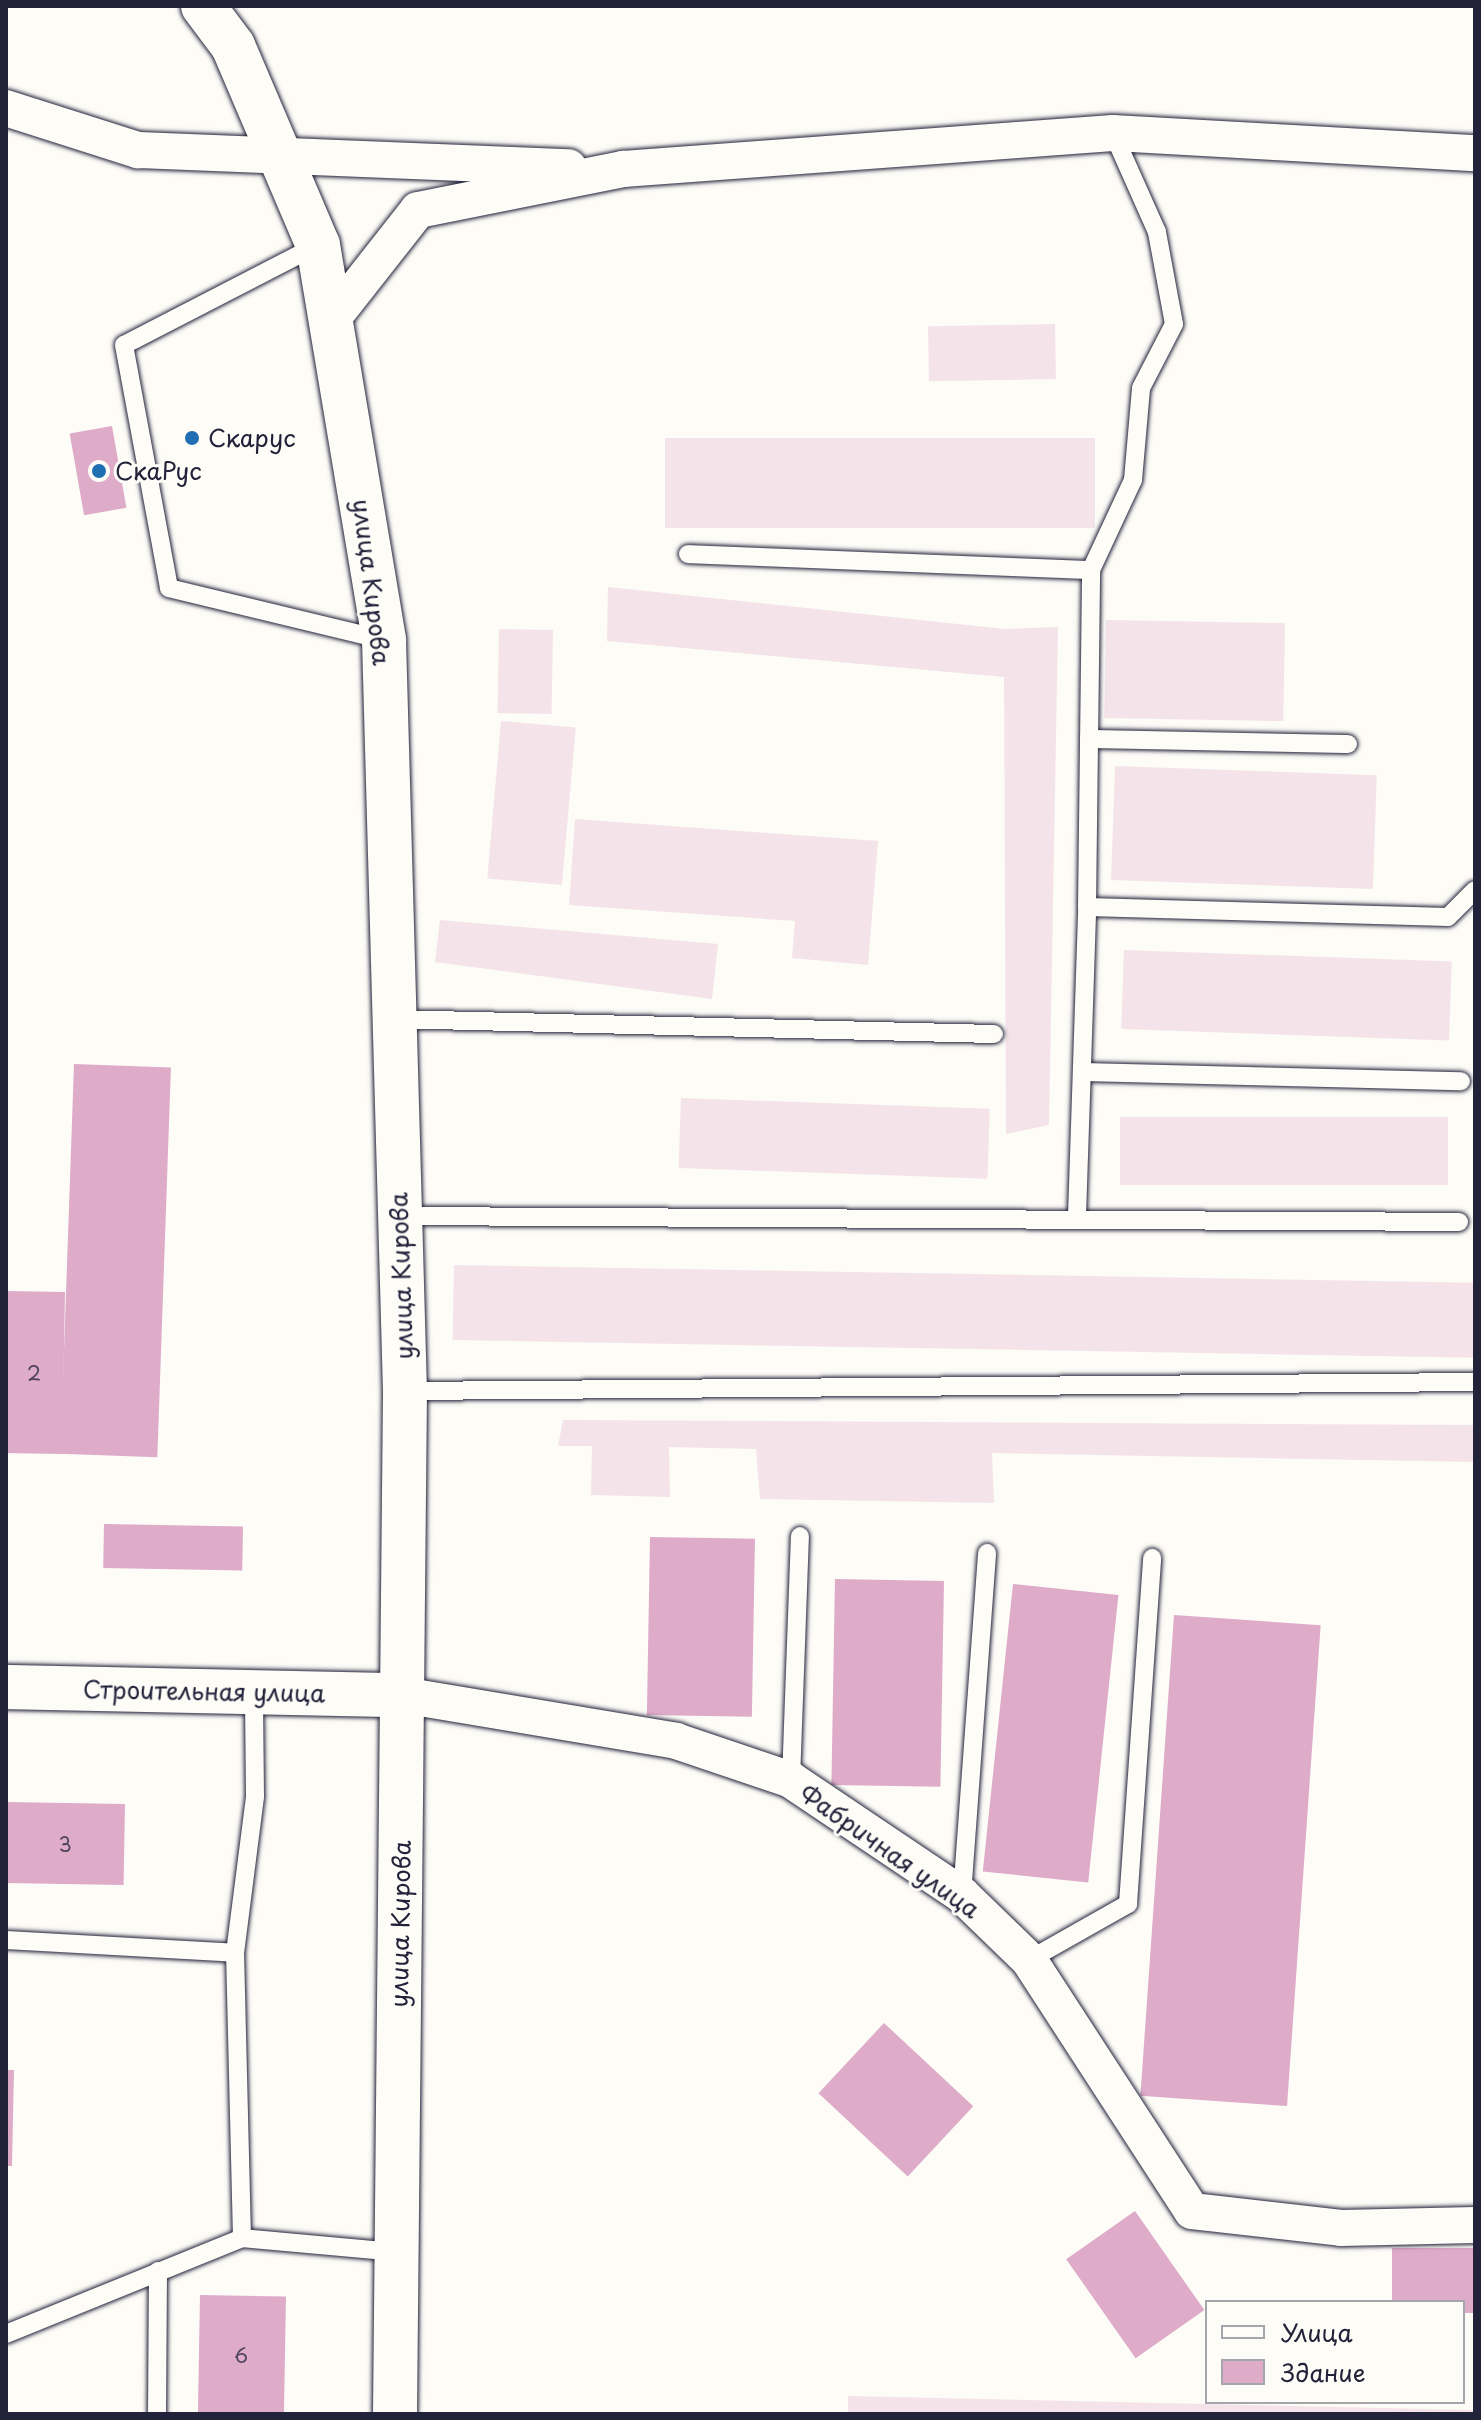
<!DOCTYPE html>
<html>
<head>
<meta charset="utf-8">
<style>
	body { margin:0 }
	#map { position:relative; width:1481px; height:2420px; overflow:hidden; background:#fdfcf7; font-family:"Playpen Sans",sans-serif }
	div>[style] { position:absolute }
	.built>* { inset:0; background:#f4e4e9; transform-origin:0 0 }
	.building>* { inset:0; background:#deabc9; transform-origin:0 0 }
	.roads { filter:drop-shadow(0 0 2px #22223b) drop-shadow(0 0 2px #22223b) }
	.lane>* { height:18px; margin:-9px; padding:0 9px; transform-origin:9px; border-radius:9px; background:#fdfcf7 }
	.street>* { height:36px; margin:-18px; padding:0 18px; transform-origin:18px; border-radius:18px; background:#fdfcf7 }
	.secondary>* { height:44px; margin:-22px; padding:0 22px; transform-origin:22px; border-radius:22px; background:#fdfcf7 }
	.dots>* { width:22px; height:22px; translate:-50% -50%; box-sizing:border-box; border:4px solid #fdfcf7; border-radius:50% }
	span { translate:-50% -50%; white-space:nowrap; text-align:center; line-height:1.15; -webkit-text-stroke:6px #fdfcf7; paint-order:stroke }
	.number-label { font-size:20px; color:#51445e }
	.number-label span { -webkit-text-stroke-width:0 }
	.poi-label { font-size:24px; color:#22223b }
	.left { translate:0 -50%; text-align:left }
	.street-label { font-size:24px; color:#22223b }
	.frame { position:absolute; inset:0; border:8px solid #22223b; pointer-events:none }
	.legend { position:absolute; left:1205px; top:2300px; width:260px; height:104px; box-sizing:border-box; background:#fdfcf7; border:2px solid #a5a5ac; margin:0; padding:10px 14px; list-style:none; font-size:24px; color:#22223b }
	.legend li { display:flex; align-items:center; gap:16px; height:40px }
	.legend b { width:40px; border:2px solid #a5a5ac }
</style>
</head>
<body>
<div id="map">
	<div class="built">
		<div style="left:1055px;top:324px;width:55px;height:127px;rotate:89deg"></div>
		<div style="left:665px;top:438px;width:430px;height:90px"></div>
		<div style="clip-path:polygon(608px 587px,1005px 629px,1058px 627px,1049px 1125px,1006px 1134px,1004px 677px,607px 641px)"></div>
		<div style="left:1106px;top:620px;width:179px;height:98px;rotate:1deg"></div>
		<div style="left:499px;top:629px;width:54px;height:84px;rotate:1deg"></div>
		<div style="left:501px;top:721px;width:75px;height:158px;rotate:5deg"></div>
		<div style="left:1115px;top:766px;width:262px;height:114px;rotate:2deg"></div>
		<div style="clip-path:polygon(575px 819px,878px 841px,868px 965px,792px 958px,795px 921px,569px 905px)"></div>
		<div style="clip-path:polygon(440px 920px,718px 944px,712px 999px,435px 962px)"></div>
		<div style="left:1124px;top:950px;width:328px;height:79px;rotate:2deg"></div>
		<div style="left:681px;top:1098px;width:309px;height:70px;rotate:2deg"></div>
		<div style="left:1120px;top:1117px;width:328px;height:68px"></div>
		<div style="left:454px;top:1265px;width:1021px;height:75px;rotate:1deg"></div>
		<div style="clip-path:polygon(563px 1420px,1475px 1425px,1475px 1462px,992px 1453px,994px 1503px,760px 1499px,756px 1449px,669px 1447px,670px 1497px,591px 1495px,592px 1446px,558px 1446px)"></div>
		<div style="clip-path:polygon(848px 2396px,1475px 2410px,1475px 2414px,848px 2414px)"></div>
	</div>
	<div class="building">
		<div style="left:112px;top:426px;width:83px;height:43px;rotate:80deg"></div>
		<div style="left:74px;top:1064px;width:97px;height:390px;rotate:2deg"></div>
		<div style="left:6px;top:1291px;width:59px;height:162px;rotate:1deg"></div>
		<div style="left:104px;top:1524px;width:139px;height:44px;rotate:1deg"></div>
		<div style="left:650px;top:1537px;width:105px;height:178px;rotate:1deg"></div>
		<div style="left:835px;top:1579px;width:109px;height:206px;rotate:1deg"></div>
		<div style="left:1013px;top:1584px;width:106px;height:289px;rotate:6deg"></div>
		<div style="left:1174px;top:1615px;width:147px;height:482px;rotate:4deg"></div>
		<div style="left:6px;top:1802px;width:119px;height:81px;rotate:1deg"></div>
		<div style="left:884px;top:2023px;width:122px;height:96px;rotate:43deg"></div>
		<div style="clip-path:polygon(6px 2070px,14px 2070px,12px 2166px,6px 2166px)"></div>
		<div style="left:1135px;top:2211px;width:121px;height:84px;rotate:55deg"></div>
		<div style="clip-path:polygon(1392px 2248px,1475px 2248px,1475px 2313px,1463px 2313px,1463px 2302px,1392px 2302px)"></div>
		<div style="left:200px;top:2295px;width:86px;height:119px;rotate:1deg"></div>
	</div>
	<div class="roads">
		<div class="lane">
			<div style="left:318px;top:245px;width:218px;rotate:152.7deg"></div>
			<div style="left:124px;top:345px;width:247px;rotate:79.5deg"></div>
			<div style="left:169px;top:588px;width:221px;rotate:13.6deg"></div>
			<div style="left:688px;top:554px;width:403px;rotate:2.3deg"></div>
			<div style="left:1089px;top:739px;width:259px;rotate:1.1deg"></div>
			<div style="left:1087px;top:907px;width:361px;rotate:1.6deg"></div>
			<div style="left:1448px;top:917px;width:38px;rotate:-45deg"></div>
			<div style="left:393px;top:1019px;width:601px;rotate:1.43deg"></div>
			<div style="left:1082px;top:1072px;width:379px;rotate:1.4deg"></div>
			<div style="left:398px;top:1216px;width:1061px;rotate:0.32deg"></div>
			<div style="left:1077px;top:1216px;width:309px;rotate:-88.1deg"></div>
			<div style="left:1087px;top:907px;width:337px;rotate:-89.3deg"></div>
			<div style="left:1091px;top:570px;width:99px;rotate:-65deg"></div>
			<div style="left:1133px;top:480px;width:92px;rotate:-85deg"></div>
			<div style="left:1141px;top:388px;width:72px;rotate:-62.7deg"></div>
			<div style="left:1174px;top:324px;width:94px;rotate:-100.5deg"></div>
			<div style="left:1157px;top:232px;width:108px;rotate:-114deg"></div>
			<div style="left:405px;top:1391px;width:1070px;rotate:-0.48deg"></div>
			<div style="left:791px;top:1780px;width:244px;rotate:-87.9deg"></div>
			<div style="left:962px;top:1895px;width:343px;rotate:-85.8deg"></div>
			<div style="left:6px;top:1940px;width:229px;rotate:3.2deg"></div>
			<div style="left:1029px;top:1960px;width:114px;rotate:-29.5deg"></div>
			<div style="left:1128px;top:1904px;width:347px;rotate:-86deg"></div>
			<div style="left:242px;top:2238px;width:285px;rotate:-91.4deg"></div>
			<div style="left:235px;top:1953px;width:158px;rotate:-82.7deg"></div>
			<div style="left:255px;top:1796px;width:104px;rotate:-90.6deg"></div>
			<div style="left:6px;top:2334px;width:255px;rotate:-22.1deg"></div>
			<div style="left:242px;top:2238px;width:155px;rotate:5.2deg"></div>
			<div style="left:157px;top:2414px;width:143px;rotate:-89.6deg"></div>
		</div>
		<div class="street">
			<div style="left:6px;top:108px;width:139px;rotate:17.7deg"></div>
			<div style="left:138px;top:150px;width:431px;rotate:2.3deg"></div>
			<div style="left:333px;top:318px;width:137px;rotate:-51.8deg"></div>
			<div style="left:418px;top:210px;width:209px;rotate:-11.3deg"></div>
			<div style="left:623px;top:169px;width:491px;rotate:-4.2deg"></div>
			<div style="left:1113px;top:133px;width:363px;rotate:3.2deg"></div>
			<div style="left:402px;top:1695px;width:278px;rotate:9.5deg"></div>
			<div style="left:676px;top:1741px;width:121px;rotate:18.7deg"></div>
			<div style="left:791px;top:1780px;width:206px;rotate:33.9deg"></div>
			<div style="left:962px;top:1895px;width:93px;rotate:44.1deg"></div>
			<div style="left:1029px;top:1960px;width:299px;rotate:57deg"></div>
			<div style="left:1192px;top:2211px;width:150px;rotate:6.5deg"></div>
			<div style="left:1341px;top:2228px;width:134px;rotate:-1.3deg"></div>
		</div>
		<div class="secondary">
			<div style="left:203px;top:6px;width:50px;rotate:53.1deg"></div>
			<div style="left:233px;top:46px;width:216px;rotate:66.9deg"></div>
			<div style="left:318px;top:245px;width:400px;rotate:80.5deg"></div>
			<div style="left:384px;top:640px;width:751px;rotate:88.4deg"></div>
			<div style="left:405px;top:1391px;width:1023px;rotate:90.56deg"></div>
			<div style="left:6px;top:1687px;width:396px;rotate:1.2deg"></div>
		</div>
	</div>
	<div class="dots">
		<div style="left:192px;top:438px;background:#1f6fb2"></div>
		<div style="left:99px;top:471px;background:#1f6fb2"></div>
	</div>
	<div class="number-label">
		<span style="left:34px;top:1373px">2</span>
		<span style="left:65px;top:1844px">3</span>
		<span style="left:241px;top:2355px">6</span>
	</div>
	<div class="poi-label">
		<span class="left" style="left:208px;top:438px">Скарус</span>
		<span class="left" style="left:115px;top:471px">СкаРус</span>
	</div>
	<div class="street-label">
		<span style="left:372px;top:582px;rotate:83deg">улица Кирова</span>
		<span style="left:401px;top:1276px;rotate:-92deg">улица Кирова</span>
		<span style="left:204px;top:1691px;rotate:1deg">Строительная улица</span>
		<span style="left:890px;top:1851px;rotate:35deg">Фабричная улица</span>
		<span style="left:400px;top:1924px;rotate:-89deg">улица Кирова</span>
	</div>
	<div class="frame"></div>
	<ul class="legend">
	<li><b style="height:10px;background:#fdfcf7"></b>Улица</li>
	<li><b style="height:22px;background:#deabc9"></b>Здание</li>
	</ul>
</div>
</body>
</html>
